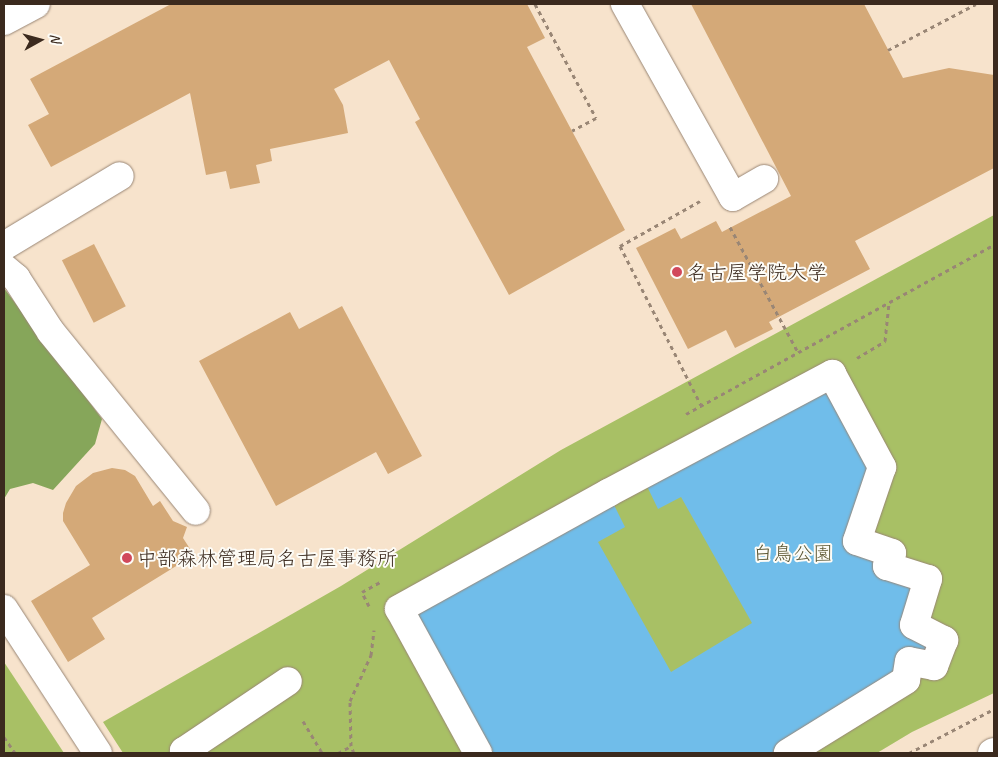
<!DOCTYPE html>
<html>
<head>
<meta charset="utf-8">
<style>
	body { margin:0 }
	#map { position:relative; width:998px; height:757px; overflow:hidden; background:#f7e3cc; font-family:Caveat,"Klee One",sans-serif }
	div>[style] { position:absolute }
	.green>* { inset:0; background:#a8c065 }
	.forest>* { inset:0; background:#86a65a }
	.water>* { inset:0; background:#70bdea }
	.building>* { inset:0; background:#d4a978; transform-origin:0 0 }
	.path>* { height:3px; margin-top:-1.5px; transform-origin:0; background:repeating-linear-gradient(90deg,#998675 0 4px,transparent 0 8px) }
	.roads { filter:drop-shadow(0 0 1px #998675) drop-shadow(0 0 1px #998675) }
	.minor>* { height:28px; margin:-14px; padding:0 14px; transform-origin:14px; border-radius:14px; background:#fff }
	.dots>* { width:14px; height:14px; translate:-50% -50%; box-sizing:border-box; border:2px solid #fdfcf7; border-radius:50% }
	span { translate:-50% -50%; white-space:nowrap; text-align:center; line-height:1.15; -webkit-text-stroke:4px #fdfcf7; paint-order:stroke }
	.poi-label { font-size:20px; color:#3b2a1e }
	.left { translate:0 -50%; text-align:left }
	.park-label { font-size:20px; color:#5c5733 }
	.frame { position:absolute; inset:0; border:5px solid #3b2a1e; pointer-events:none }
	.north { position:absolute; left:15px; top:15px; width:50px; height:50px; -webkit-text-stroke:4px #fdfcf7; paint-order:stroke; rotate:83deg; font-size:14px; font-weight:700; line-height:20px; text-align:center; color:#3b2a1e }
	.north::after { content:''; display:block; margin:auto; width:18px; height:22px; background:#3b2a1e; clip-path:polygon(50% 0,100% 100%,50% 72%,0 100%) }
</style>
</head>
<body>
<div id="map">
	<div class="green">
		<div style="clip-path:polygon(994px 215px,994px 693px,912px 732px,877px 753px,123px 753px,103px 722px,341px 586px,561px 450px)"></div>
		<div style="clip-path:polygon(4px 662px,64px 753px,4px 753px)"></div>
	</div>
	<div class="forest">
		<div style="clip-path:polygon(4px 288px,102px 419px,95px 444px,53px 490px,33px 483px,10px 489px,4px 499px)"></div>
	</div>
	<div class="water">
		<div style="clip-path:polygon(829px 382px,875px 466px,849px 545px,922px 585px,909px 627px,937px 642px,901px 677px,776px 753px,488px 753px,410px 609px,611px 499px,625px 527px,598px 542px,671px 672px,752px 623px,681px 497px,658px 509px,645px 482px)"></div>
	</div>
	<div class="building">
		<div style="clip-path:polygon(171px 4px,527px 4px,545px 38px,527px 47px,625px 230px,509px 295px,415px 122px,420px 119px,389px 60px,334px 89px,343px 105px,348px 133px,270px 149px,272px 161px,256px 165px,260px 183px,230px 189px,226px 171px,206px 175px,190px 93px,51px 167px,28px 125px,49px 114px,30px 79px)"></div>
		<div style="clip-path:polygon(691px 4px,864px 4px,903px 78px,949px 68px,994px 75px,994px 168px,855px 241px,870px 269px,769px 322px,773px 329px,735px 348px,726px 330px,688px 349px,636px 248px,675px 228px,681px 239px,716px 221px,722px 232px,791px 196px)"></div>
		<div style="left:94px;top:244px;width:70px;height:36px;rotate:63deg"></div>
		<div style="clip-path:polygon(342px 306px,422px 456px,388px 474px,376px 452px,276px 506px,199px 361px,290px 312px,299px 329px)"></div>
		<div style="clip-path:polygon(112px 468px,125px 470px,135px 476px,153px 506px,160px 501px,173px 521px,187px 527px,183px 538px,194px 555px,92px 618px,105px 639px,68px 662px,31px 601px,90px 565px,63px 521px,63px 513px,66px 503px,76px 486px,93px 473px)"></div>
	</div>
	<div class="path">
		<div style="left:535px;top:4px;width:129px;rotate:61.8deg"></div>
		<div style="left:596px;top:118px;width:27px;rotate:152deg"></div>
		<div style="left:888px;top:50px;width:99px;rotate:-27.6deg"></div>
		<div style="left:700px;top:201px;width:92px;rotate:150.6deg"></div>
		<div style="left:620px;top:246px;width:178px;rotate:63deg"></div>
		<div style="left:730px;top:227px;width:142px;rotate:61.5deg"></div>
		<div style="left:857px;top:358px;width:33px;rotate:-31deg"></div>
		<div style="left:885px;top:341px;width:38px;rotate:-84deg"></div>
		<div style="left:686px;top:414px;width:351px;rotate:-28.8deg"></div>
		<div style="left:369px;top:606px;width:16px;rotate:-117deg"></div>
		<div style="left:362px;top:592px;width:21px;rotate:-29deg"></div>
		<div style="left:303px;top:721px;width:37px;rotate:59deg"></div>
		<div style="left:4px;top:737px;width:19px;rotate:55deg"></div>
		<div style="left:338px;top:753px;width:15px;rotate:-28deg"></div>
		<div style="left:354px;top:753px;width:8px;rotate:-113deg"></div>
		<div style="left:351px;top:746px;width:45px;rotate:-91.3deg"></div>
		<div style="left:350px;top:701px;width:51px;rotate:-65.5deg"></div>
		<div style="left:371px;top:655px;width:25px;rotate:-83deg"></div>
		<div style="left:909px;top:753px;width:96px;rotate:-27.4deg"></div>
	</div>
	<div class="roads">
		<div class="minor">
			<div style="left:625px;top:4px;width:221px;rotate:60.8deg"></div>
			<div style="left:733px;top:197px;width:36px;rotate:-30deg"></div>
			<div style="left:4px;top:21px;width:36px;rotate:-28deg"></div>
			<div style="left:4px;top:246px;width:135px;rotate:-31.1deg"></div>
			<div style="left:4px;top:268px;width:16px;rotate:40deg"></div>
			<div style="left:16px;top:278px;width:64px;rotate:57.1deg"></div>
			<div style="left:51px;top:332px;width:230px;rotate:51deg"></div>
			<div style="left:4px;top:609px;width:172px;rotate:56.9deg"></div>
			<div style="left:186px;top:753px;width:3px;rotate:-135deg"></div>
			<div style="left:184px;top:751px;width:125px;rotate:-33.9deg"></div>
			<div style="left:478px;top:753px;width:164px;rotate:-118.7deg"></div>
			<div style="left:399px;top:609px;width:239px;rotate:-29deg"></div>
			<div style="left:608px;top:493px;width:254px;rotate:-28deg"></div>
			<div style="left:832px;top:374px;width:106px;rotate:61.7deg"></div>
			<div style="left:882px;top:467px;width:78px;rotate:108.7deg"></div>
			<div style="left:857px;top:541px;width:37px;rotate:19deg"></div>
			<div style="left:892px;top:553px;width:14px;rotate:111deg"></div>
			<div style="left:887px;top:566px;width:43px;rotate:17.6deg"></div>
			<div style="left:928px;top:579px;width:48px;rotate:106.9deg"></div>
			<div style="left:914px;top:625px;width:34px;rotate:27deg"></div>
			<div style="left:944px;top:640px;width:28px;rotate:111deg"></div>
			<div style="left:934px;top:666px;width:25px;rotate:-169deg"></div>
			<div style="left:909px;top:661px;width:19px;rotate:99deg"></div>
			<div style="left:906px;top:680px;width:139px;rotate:148.3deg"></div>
			<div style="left:992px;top:753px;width:2px;rotate:-27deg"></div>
		</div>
	</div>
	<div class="dots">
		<div style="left:677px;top:272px;background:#d1495b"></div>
		<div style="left:127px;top:558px;background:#d1495b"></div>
	</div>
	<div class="poi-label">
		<span class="left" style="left:687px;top:272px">名古屋学院大学</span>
		<span class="left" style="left:137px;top:558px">中部森林管理局名古屋事務所</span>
	</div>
	<div class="park-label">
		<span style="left:793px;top:553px">白鳥公園</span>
	</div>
	<div class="frame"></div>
	<div class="north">N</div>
</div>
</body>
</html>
